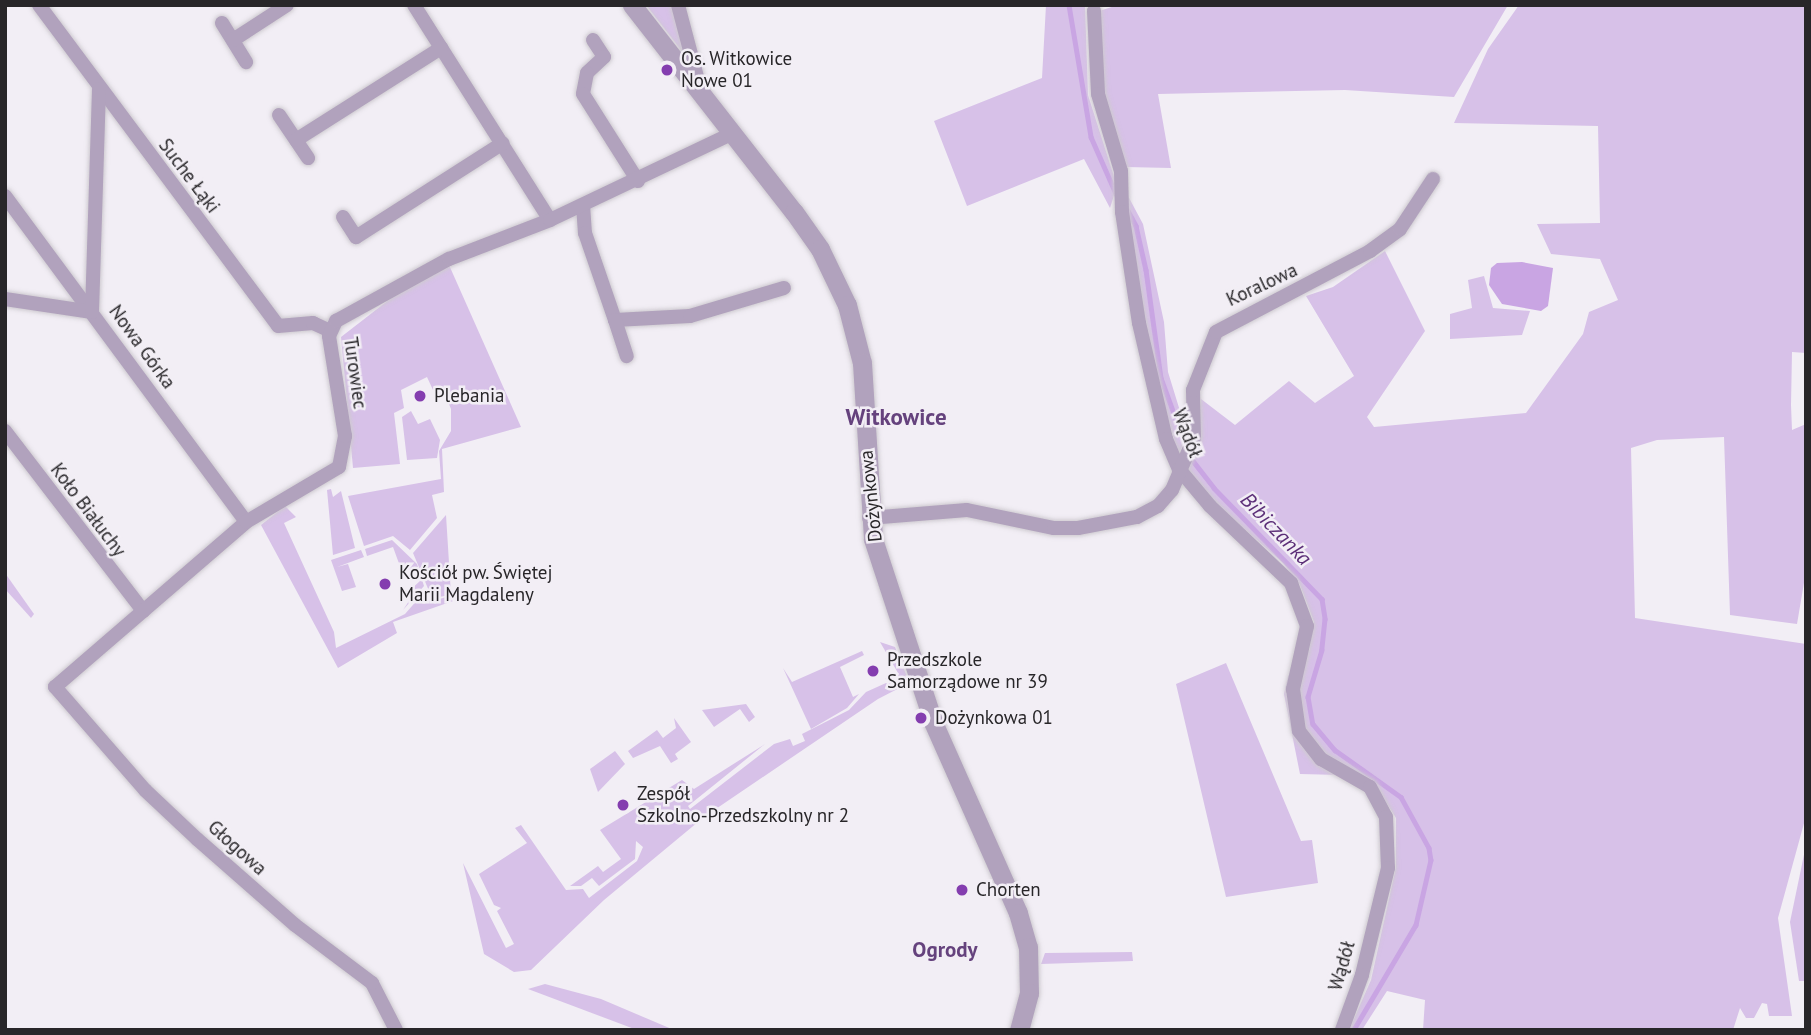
<!DOCTYPE html>
<html>
<head>
<meta charset="utf-8">
<style>
	body { margin:0 }
	#map { position:relative; width:1811px; height:1035px; overflow:hidden; background:#f2eef5; font-family:"PT Sans",sans-serif }
	div>[style] { position:absolute }
	.green>* { inset:0; background:#d7c1e8 }
	.water>* { inset:0; background:#c9a5e3 }
	.stream>* { height:4.5px; margin:-2.25px; padding:0 2.25px; transform-origin:2.25px; border-radius:2.25px; background:#c9a5e3 }
	.roads { filter:drop-shadow(0 0 2px #cecad0) drop-shadow(0 0 2px #cecad0) }
	.minor>* { height:14px; margin:-7px; padding:0 7px; transform-origin:7px; border-radius:7px; background:#b1a2bd }
	.tertiary>* { height:19px; margin:-9.5px; padding:0 9.5px; transform-origin:9.5px; border-radius:9.5px; background:#b1a2bd }
	.dots>* { width:19px; height:19px; translate:-50% -50%; box-sizing:border-box; border:4px solid #f2eef5; border-radius:50% }
	span { translate:-50% -50%; white-space:nowrap; text-align:center; line-height:1.15; -webkit-text-stroke:5px #f2eef5; paint-order:stroke }
	.poi-label { font-size:19px; color:#282629 }
	.left { translate:0 -50%; text-align:left }
	.street-label { font-size:19px; color:#282629 }
	.water-label { font-size:21px; color:#5c2f78; font-style:italic }
	.neighbourhood-label { font-size:21px; color:#65427d; font-weight:700 }
	.quarter-label { font-size:23px; color:#65427d; font-weight:700 }
	.frame { position:absolute; inset:0; border:7px solid #282629; pointer-events:none }
</style>
</head>
<body>
<div id="map">
	<div class="green">
		<div style="clip-path:polygon(646px 5px,673px 5px,688px 59px)"></div>
		<div style="clip-path:polygon(1046px 5px,1085px 5px,1088px 95px,1117px 186px,1110px 208px,1084px 159px,967px 206px,934px 121px,1042px 78px)"></div>
		<div style="clip-path:polygon(1118px 5px,1508px 5px,1454px 97px,1345px 90px,1158px 94px,1171px 168px,1126px 167px,1101px 91px,1093px 13px)"></div>
		<div style="clip-path:polygon(1519px 5px,1806px 5px,1806px 353px,1792px 352px,1791px 405px,1792px 430px,1806px 424px,1806px 571px,1797px 624px,1730px 615px,1724px 437px,1657px 440px,1631px 448px,1635px 618px,1806px 644px,1806px 816px,1778px 918px,1792px 1016px,1769px 1016px,1767px 1004px,1762px 1003px,1754px 1018px,1746px 1018px,1740px 1008px,1733px 1030px,1423px 1030px,1425px 1000px,1387px 991px,1362px 1030px,1349px 1030px,1371px 980px,1396px 867px,1396px 818px,1374px 783px,1341px 775px,1300px 774px,1284px 694px,1288px 676px,1309px 651px,1314px 622px,1300px 585px,1283px 563px,1215px 503px,1186px 469px,1200px 442px,1201px 399px,1235px 425px,1289px 381px,1315px 403px,1354px 376px,1306px 296px,1333px 287px,1385px 251px,1425px 331px,1367px 417px,1374px 427px,1526px 413px,1583px 334px,1589px 312px,1618px 300px,1600px 259px,1551px 254px,1537px 224px,1600px 223px,1598px 126px,1454px 123px,1488px 49px)"></div>
		<div style="clip-path:polygon(1128px 196px,1143px 224px,1164px 322px,1168px 372px,1188px 437px,1178px 454px,1153px 363px,1125px 215px)"></div>
		<div style="clip-path:polygon(449px 265px,521px 427px,442px 449px,444px 492px,432px 495px,437px 518px,410px 550px,393px 536px,364px 546px,348px 496px,441px 479px,439px 451px,451px 431px,451px 409px,442px 387px,433px 390px,427px 377px,401px 390px,404px 408px,394px 413px,400px 464px,353px 468px,341px 337px,399px 292px)"></div>
		<div style="clip-path:polygon(1484px 276px,1493px 308px,1530px 311px,1522px 335px,1450px 339px,1450px 314px,1472px 308px,1468px 280px)"></div>
		<div style="clip-path:polygon(411px 411px,418px 424px,430px 419px,440px 440px,437px 458px,407px 460px,402px 417px)"></div>
		<div style="clip-path:polygon(331px 489px,333px 497px,341px 491px,355px 548px,333px 555px,327px 490px)"></div>
		<div style="clip-path:polygon(285px 506px,296px 517px,284px 523px,334px 632px,336px 648px,405px 614px,426px 590px,430px 602px,446px 597px,453px 601px,393px 622px,397px 633px,338px 668px,261px 525px)"></div>
		<div style="clip-path:polygon(446px 515px,451px 595px,432px 598px,413px 553px)"></div>
		<div style="clip-path:polygon(392px 540px,417px 564px,424px 586px,403px 610px,411px 598px,409px 591px,420px 581px,416px 570px,401px 569px,393px 547px,367px 556px,365px 549px)"></div>
		<div style="clip-path:polygon(361px 550px,364px 557px,337px 567px,348px 564px,356px 587px,342px 591px,331px 560px)"></div>
		<div style="clip-path:polygon(5px 573px,34px 614px,31px 618px,5px 589px)"></div>
		<div style="clip-path:polygon(880px 642px,895px 647px,908px 679px,885px 679px,898px 673px)"></div>
		<div style="clip-path:polygon(862px 651px,864px 655px,840px 667px,853px 697px,859px 694px,847px 708px,811px 729px,783px 668px,792px 682px)"></div>
		<div style="clip-path:polygon(1226px 663px,1301px 841px,1312px 840px,1318px 883px,1226px 897px,1176px 684px)"></div>
		<div style="clip-path:polygon(886px 683px,909px 683px,878px 699px,704px 817px,604px 900px,531px 970px,514px 972px,484px 954px,463px 863px,506px 948px,514px 944px,497px 911px,501px 908px,494px 905px,479px 874px,527px 843px,515px 828px,521px 825px,566px 890px,583px 889px,589px 898px,637px 861px,643px 847px,636px 841px,635px 859px,599px 886px,592px 878px,581px 886px,570px 886px,598px 866px,603px 872px,621px 859px,600px 830px,682px 780px,694px 789px,765px 744px,688px 806px,690px 809px,774px 744px,790px 739px,793px 746px,805px 741px,802px 734px,849px 710px,866px 692px)"></div>
		<div style="clip-path:polygon(746px 704px,755px 717px,749px 722px,740px 709px,714px 727px,702px 710px)"></div>
		<div style="clip-path:polygon(674px 718px,691px 742px,675px 754px,678px 759px,671px 763px,660px 746px,633px 758px,628px 751px,657px 730px,663px 738px,676px 728px)"></div>
		<div style="clip-path:polygon(615px 751px,625px 764px,598px 792px,590px 769px)"></div>
		<div style="clip-path:polygon(1806px 845px,1806px 981px,1799px 981px,1790px 922px)"></div>
		<div style="clip-path:polygon(1132px 952px,1133px 961px,1041px 964px,1045px 953px)"></div>
		<div style="clip-path:polygon(545px 984px,601px 999px,674px 1030px,637px 1030px,528px 989px)"></div>
	</div>
	<div class="water">
		<div style="clip-path:polygon(1522px 262px,1553px 268px,1548px 306px,1541px 311px,1502px 304px,1489px 285px,1491px 268px,1497px 263px)"></div>
	</div>
	<div class="stream">
		<div style="left:1069px;top:5px;width:134px;rotate:80.5deg"></div>
		<div style="left:1091px;top:137px;width:64px;rotate:66.2deg"></div>
		<div style="left:1125px;top:205px;width:24px;rotate:62deg"></div>
		<div style="left:1136px;top:226px;width:45px;rotate:77.2deg"></div>
		<div style="left:1146px;top:270px;width:109px;rotate:82.1deg"></div>
		<div style="left:1161px;top:378px;width:76px;rotate:69.9deg"></div>
		<div style="left:1190px;top:457px;width:39px;rotate:52deg"></div>
		<div style="left:1214px;top:488px;width:155px;rotate:45.8deg"></div>
		<div style="left:1322px;top:599px;width:20px;rotate:81deg"></div>
		<div style="left:1325px;top:619px;width:31px;rotate:96deg"></div>
		<div style="left:1322px;top:650px;width:49px;rotate:106.6deg"></div>
		<div style="left:1308px;top:697px;width:27px;rotate:80deg"></div>
		<div style="left:1313px;top:724px;width:34px;rotate:50deg"></div>
		<div style="left:1335px;top:750px;width:81px;rotate:35.5deg"></div>
		<div style="left:1401px;top:797px;width:58px;rotate:61.2deg"></div>
		<div style="left:1429px;top:848px;width:12px;rotate:81deg"></div>
		<div style="left:1431px;top:860px;width:67px;rotate:103deg"></div>
		<div style="left:1416px;top:925px;width:122px;rotate:120.6deg"></div>
	</div>
	<div class="roads">
		<div class="minor">
			<div style="left:39px;top:5px;width:400px;rotate:53.3deg"></div>
			<div style="left:278px;top:326px;width:35px;rotate:-5deg"></div>
			<div style="left:313px;top:323px;width:19px;rotate:25deg"></div>
			<div style="left:414px;top:5px;width:254px;rotate:57.7deg"></div>
			<div style="left:678px;top:5px;width:86px;rotate:75.2deg"></div>
			<div style="left:1094px;top:11px;width:83px;rotate:87.2deg"></div>
			<div style="left:1098px;top:94px;width:80px;rotate:73.4deg"></div>
			<div style="left:1121px;top:171px;width:41px;rotate:88.6deg"></div>
			<div style="left:1122px;top:212px;width:112px;rotate:81.3deg"></div>
			<div style="left:1139px;top:323px;width:119px;rotate:76.9deg"></div>
			<div style="left:1166px;top:439px;width:33px;rotate:67deg"></div>
			<div style="left:1179px;top:469px;width:48px;rotate:50deg"></div>
			<div style="left:1210px;top:506px;width:112px;rotate:43.5deg"></div>
			<div style="left:1291px;top:583px;width:46px;rotate:69.6deg"></div>
			<div style="left:1307px;top:626px;width:65px;rotate:102.5deg"></div>
			<div style="left:1293px;top:689px;width:42px;rotate:81.9deg"></div>
			<div style="left:1299px;top:731px;width:36px;rotate:52deg"></div>
			<div style="left:1321px;top:759px;width:56px;rotate:29.7deg"></div>
			<div style="left:1370px;top:787px;width:34px;rotate:62deg"></div>
			<div style="left:1386px;top:817px;width:51px;rotate:87.8deg"></div>
			<div style="left:1388px;top:868px;width:110px;rotate:103.7deg"></div>
			<div style="left:1362px;top:975px;width:59px;rotate:110deg"></div>
			<div style="left:222px;top:23px;width:46px;rotate:58.4deg"></div>
			<div style="left:233px;top:40px;width:64px;rotate:-32.9deg"></div>
			<div style="left:593px;top:40px;width:20px;rotate:57deg"></div>
			<div style="left:604px;top:57px;width:23px;rotate:137deg"></div>
			<div style="left:587px;top:73px;width:21px;rotate:101deg"></div>
			<div style="left:583px;top:94px;width:103px;rotate:57.7deg"></div>
			<div style="left:279px;top:115px;width:52px;rotate:56deg"></div>
			<div style="left:296px;top:140px;width:172px;rotate:-32.4deg"></div>
			<div style="left:5px;top:196px;width:405px;rotate:53.5deg"></div>
			<div style="left:583px;top:205px;width:28px;rotate:86deg"></div>
			<div style="left:585px;top:233px;width:92px;rotate:71deg"></div>
			<div style="left:615px;top:320px;width:75px;rotate:-3.1deg"></div>
			<div style="left:690px;top:316px;width:98px;rotate:-16.6deg"></div>
			<div style="left:343px;top:217px;width:24px;rotate:57deg"></div>
			<div style="left:356px;top:237px;width:174px;rotate:-32.6deg"></div>
			<div style="left:5px;top:299px;width:88px;rotate:8.5deg"></div>
			<div style="left:92px;top:312px;width:223px;rotate:-88.2deg"></div>
			<div style="left:615px;top:320px;width:38px;rotate:72deg"></div>
			<div style="left:5px;top:431px;width:227px;rotate:52.5deg"></div>
			<div style="left:869px;top:518px;width:98px;rotate:-4.7deg"></div>
			<div style="left:967px;top:510px;width:89px;rotate:11.7deg"></div>
			<div style="left:1054px;top:528px;width:24px"></div>
			<div style="left:1078px;top:528px;width:60px;rotate:-10.6deg"></div>
			<div style="left:1137px;top:517px;width:24px;rotate:-28deg"></div>
			<div style="left:1158px;top:506px;width:21px;rotate:-49deg"></div>
			<div style="left:1172px;top:490px;width:56px;rotate:-67.1deg"></div>
			<div style="left:1194px;top:438px;width:48px;rotate:-91.2deg"></div>
			<div style="left:1193px;top:390px;width:62px;rotate:-68.4deg"></div>
			<div style="left:1216px;top:332px;width:174px;rotate:-27.7deg"></div>
			<div style="left:1370px;top:251px;width:37px;rotate:-36deg"></div>
			<div style="left:1400px;top:229px;width:60px;rotate:-56.6deg"></div>
			<div style="left:396px;top:1030px;width:53px;rotate:-117.1deg"></div>
			<div style="left:372px;top:983px;width:96px;rotate:-143deg"></div>
			<div style="left:295px;top:925px;width:130px;rotate:-138.7deg"></div>
			<div style="left:197px;top:839px;width:71px;rotate:-136.7deg"></div>
			<div style="left:145px;top:790px;width:137px;rotate:-131.1deg"></div>
			<div style="left:55px;top:687px;width:252px;rotate:-40.8deg"></div>
			<div style="left:246px;top:522px;width:108px;rotate:-30.6deg"></div>
			<div style="left:339px;top:467px;width:32px;rotate:-79deg"></div>
			<div style="left:345px;top:436px;width:101px;rotate:-99.1deg"></div>
			<div style="left:329px;top:336px;width:17px;rotate:-65deg"></div>
			<div style="left:336px;top:321px;width:129px;rotate:-28.8deg"></div>
			<div style="left:449px;top:259px;width:108px;rotate:-21.1deg"></div>
			<div style="left:550px;top:220px;width:203px;rotate:-25.4deg"></div>
		</div>
		<div class="tertiary">
			<div style="left:632px;top:5px;width:263px;rotate:52deg"></div>
			<div style="left:794px;top:212px;width:45px;rotate:54.9deg"></div>
			<div style="left:820px;top:249px;width:62px;rotate:64.3deg"></div>
			<div style="left:847px;top:305px;width:60px;rotate:75.5deg"></div>
			<div style="left:862px;top:363px;width:176px;rotate:86.4deg"></div>
			<div style="left:873px;top:539px;width:193px;rotate:71.8deg"></div>
			<div style="left:933px;top:722px;width:209px;rotate:66deg"></div>
			<div style="left:1018px;top:913px;width:35px;rotate:74deg"></div>
			<div style="left:1028px;top:947px;width:46px;rotate:88.8deg"></div>
			<div style="left:1029px;top:993px;width:38px;rotate:105deg"></div>
		</div>
	</div>
	<div class="dots">
		<div style="left:667px;top:70px;background:#843daf"></div>
		<div style="left:420px;top:396px;background:#843daf"></div>
		<div style="left:385px;top:584px;background:#843daf"></div>
		<div style="left:873px;top:671px;background:#843daf"></div>
		<div style="left:921px;top:718px;background:#843daf"></div>
		<div style="left:623px;top:805px;background:#843daf"></div>
		<div style="left:962px;top:890px;background:#843daf"></div>
	</div>
	<div class="poi-label">
		<span class="left" style="left:681px;top:70px">Os. Witkowice<br>Nowe 01</span>
		<span class="left" style="left:434px;top:396px">Plebania</span>
		<span class="left" style="left:399px;top:584px">Kościół pw. Świętej<br>Marii Magdaleny</span>
		<span class="left" style="left:887px;top:671px">Przedszkole<br>Samorządowe nr 39</span>
		<span class="left" style="left:935px;top:718px">Dożynkowa 01</span>
		<span class="left" style="left:637px;top:805px">Zespół<br>Szkolno-Przedszkolny nr 2</span>
		<span class="left" style="left:976px;top:890px">Chorten</span>
	</div>
	<div class="street-label">
		<span style="left:189px;top:176px;rotate:53deg">Suche Łąki</span>
		<span style="left:1262px;top:285px;rotate:-25deg">Koralowa</span>
		<span style="left:142px;top:347px;rotate:54deg">Nowa Górka</span>
		<span style="left:355px;top:373px;rotate:82deg">Turowiec</span>
		<span style="left:1187px;top:433px;rotate:69deg">Wądół</span>
		<span style="left:871px;top:496px;rotate:-96deg">Dożynkowa</span>
		<span style="left:88px;top:510px;rotate:53deg">Koło Białuchy</span>
		<span style="left:237px;top:848px;rotate:42deg">Głogowa</span>
		<span style="left:1342px;top:966px;rotate:-74deg">Wądół</span>
	</div>
	<div class="water-label">
		<span style="left:1276px;top:529px;rotate:46deg">Bibiczanka</span>
	</div>
	<div class="neighbourhood-label">
		<span style="left:945px;top:950px">Ogrody</span>
	</div>
	<div class="quarter-label">
		<span style="left:896px;top:417px">Witkowice</span>
	</div>
	<div class="frame"></div>
</div>
</body>
</html>
